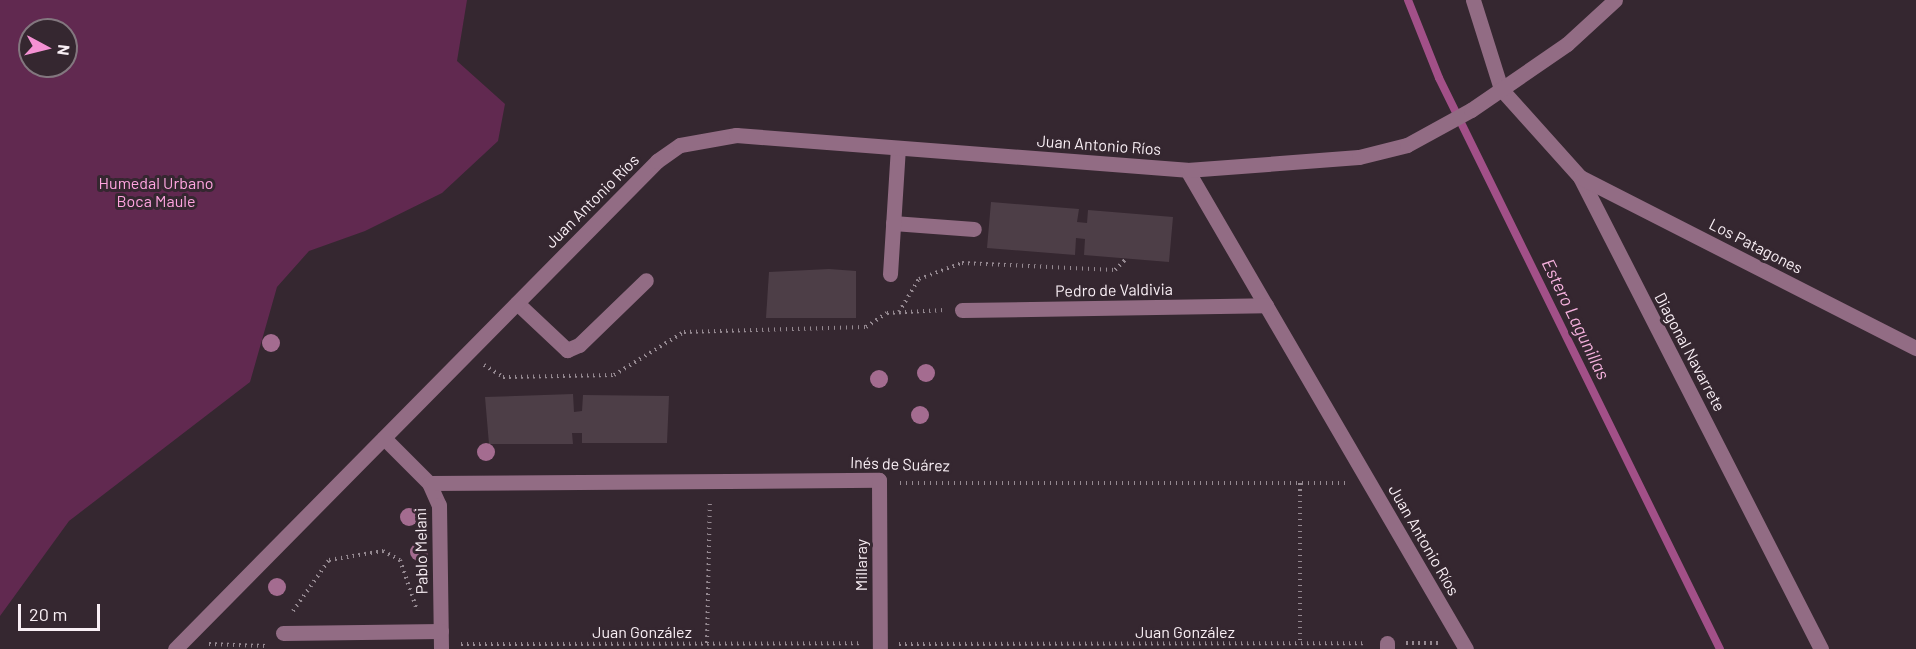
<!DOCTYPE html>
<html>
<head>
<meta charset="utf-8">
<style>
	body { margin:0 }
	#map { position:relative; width:1916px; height:649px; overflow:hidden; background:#352730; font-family:Barlow,sans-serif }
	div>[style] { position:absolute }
	.green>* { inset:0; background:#612950 }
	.stream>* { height:8px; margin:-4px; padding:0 4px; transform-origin:4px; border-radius:4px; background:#a25088 }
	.building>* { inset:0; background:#4d3e47 }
	.path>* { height:4px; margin-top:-2px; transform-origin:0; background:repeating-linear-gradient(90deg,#948890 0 1.5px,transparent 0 6px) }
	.minor>* { height:15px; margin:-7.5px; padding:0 7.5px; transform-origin:7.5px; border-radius:7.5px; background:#926c84 }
	.trees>* { width:18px; height:18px; margin:-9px; border-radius:50%; background:#a46c90 }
	span { translate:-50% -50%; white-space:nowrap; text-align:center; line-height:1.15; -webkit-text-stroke:6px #352730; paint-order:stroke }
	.street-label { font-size:16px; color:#f9eff5 }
	.park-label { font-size:16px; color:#fea4df }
	.water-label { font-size:18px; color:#f6b2de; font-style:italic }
	.north { position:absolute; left:18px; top:18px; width:60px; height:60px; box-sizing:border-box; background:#352730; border:2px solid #83777f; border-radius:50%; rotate:97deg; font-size:16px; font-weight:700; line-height:24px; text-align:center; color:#f9eff5 }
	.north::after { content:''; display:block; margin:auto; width:21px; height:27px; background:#f491d3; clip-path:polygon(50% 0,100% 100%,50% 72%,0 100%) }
	.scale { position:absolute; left:18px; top:604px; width:82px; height:27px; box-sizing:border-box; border:3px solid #f9eff5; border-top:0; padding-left:8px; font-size:18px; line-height:21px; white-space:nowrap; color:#f9eff5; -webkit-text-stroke:4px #352730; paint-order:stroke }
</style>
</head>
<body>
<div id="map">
	<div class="green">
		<div style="clip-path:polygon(evenodd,0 0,467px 0,457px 61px,505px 104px,498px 141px,442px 193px,365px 231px,309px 251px,277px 287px,250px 382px,69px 521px,0 616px,0 0,30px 30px,66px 30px,66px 66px,30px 66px,30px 30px)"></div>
	</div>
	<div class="stream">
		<div style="left:1408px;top:0;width:84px;rotate:68.3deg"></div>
		<div style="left:1439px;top:78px;width:636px;rotate:63.8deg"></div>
	</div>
	<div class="building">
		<div style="clip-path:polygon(991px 202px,1079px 209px,1077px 222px,1087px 223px,1088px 210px,1173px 217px,1169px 262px,1084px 255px,1085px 239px,1076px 238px,1075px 255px,987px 248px)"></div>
		<div style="clip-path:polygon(829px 269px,856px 271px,856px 318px,766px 318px,769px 272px)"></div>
		<div style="clip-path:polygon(573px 394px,574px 412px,582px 411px,583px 395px,669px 396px,667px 443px,582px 443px,582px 433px,572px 433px,573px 444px,489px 444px,485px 397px)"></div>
	</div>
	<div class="path">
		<div style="left:899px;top:312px;width:39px;rotate:-59deg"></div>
		<div style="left:919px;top:279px;width:46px;rotate:-20.4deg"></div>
		<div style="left:962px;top:263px;width:153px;rotate:2.6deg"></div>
		<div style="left:1115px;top:270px;width:16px;rotate:-45deg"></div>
		<div style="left:484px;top:365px;width:22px;rotate:32deg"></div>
		<div style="left:503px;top:377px;width:111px;rotate:-1deg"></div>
		<div style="left:614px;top:375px;width:82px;rotate:-31.6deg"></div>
		<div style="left:684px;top:332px;width:182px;rotate:-1.6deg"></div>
		<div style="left:866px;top:327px;width:25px;rotate:-34deg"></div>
		<div style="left:887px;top:313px;width:57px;rotate:-3deg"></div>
		<div style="left:900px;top:483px;width:446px"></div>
		<div style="left:1300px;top:483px;width:161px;rotate:90deg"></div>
		<div style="left:293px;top:611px;width:62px;rotate:-54.8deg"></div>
		<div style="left:329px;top:560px;width:55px;rotate:-9.5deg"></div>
		<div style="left:383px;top:551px;width:19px;rotate:28deg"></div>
		<div style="left:400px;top:560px;width:53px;rotate:71.2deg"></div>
		<div style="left:707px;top:643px;width:143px;rotate:-88.8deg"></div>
		<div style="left:1406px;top:643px;width:32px"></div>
		<div style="left:209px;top:644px;width:57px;rotate:2deg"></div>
		<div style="left:461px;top:644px;width:398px;rotate:-0.1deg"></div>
		<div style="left:899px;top:644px;width:467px;rotate:-0.1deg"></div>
	</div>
	<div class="minor">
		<div style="left:1473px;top:0;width:93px;rotate:72.5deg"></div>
		<div style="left:1501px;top:89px;width:118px;rotate:48.1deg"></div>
		<div style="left:1580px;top:177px;width:530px;rotate:62.95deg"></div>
		<div style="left:1187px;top:170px;width:554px;rotate:59.78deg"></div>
		<div style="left:1580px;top:177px;width:377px;rotate:27deg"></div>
		<div style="left:893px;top:223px;width:81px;rotate:4.2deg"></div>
		<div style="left:890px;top:274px;width:126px;rotate:-86.4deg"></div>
		<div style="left:517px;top:303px;width:69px;rotate:43.2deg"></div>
		<div style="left:567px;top:350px;width:13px;rotate:-23deg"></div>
		<div style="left:579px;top:345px;width:93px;rotate:-44.1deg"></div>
		<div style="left:962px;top:310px;width:304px;rotate:-0.9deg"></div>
		<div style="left:384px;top:438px;width:64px;rotate:45deg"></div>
		<div style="left:429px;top:483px;width:24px;rotate:66deg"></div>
		<div style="left:439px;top:505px;width:144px;rotate:89.2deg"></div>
		<div style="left:429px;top:483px;width:450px;rotate:-0.4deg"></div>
		<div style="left:879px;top:480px;width:169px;rotate:89.7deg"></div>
		<div style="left:283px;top:633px;width:158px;rotate:-0.7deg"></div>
		<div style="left:1387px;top:643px;width:6px;rotate:90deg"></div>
		<div style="left:175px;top:649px;width:686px;rotate:-45.35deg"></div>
		<div style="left:657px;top:161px;width:28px;rotate:-35deg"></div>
		<div style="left:680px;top:145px;width:57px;rotate:-10.1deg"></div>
		<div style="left:736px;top:135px;width:452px;rotate:4.4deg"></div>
		<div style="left:1187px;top:170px;width:172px;rotate:-4.3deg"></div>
		<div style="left:1359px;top:157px;width:49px;rotate:-14deg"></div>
		<div style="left:1407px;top:145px;width:73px;rotate:-28.7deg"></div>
		<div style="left:1471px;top:110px;width:116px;rotate:-34.5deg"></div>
		<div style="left:1567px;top:44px;width:65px;rotate:-42.5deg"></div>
	</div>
	<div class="trees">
		<div style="left:271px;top:343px"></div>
		<div style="left:926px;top:373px"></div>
		<div style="left:879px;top:379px"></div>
		<div style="left:920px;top:415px"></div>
		<div style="left:486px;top:452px"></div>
		<div style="left:409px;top:517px"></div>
		<div style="left:419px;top:552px"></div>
		<div style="left:277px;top:587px"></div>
	</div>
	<div class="street-label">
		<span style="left:1099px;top:145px;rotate:4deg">Juan Antonio Ríos</span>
		<span style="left:592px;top:201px;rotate:-45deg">Juan Antonio Ríos</span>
		<span style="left:1756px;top:246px;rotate:27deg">Los Patagones</span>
		<span style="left:1114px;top:290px;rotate:-1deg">Pedro de Valdivia</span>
		<span style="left:1690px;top:352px;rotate:62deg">Diagonal Navarrete</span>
		<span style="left:900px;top:464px;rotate:2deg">Inés de Suárez</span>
		<span style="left:1424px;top:540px;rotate:60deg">Juan Antonio Ríos</span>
		<span style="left:421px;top:551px;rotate:-91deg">Pablo Melani</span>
		<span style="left:861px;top:565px;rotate:-90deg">Millaray</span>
		<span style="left:642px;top:632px">Juan González</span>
		<span style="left:1185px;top:632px">Juan González</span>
	</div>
	<div class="park-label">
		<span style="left:156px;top:192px">Humedal Urbano<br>Boca Maule</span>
	</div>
	<div class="water-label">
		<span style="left:1576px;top:319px;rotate:64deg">Estero Lagunillas</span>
	</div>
	<div class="north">N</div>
	<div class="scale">20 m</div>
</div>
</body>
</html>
